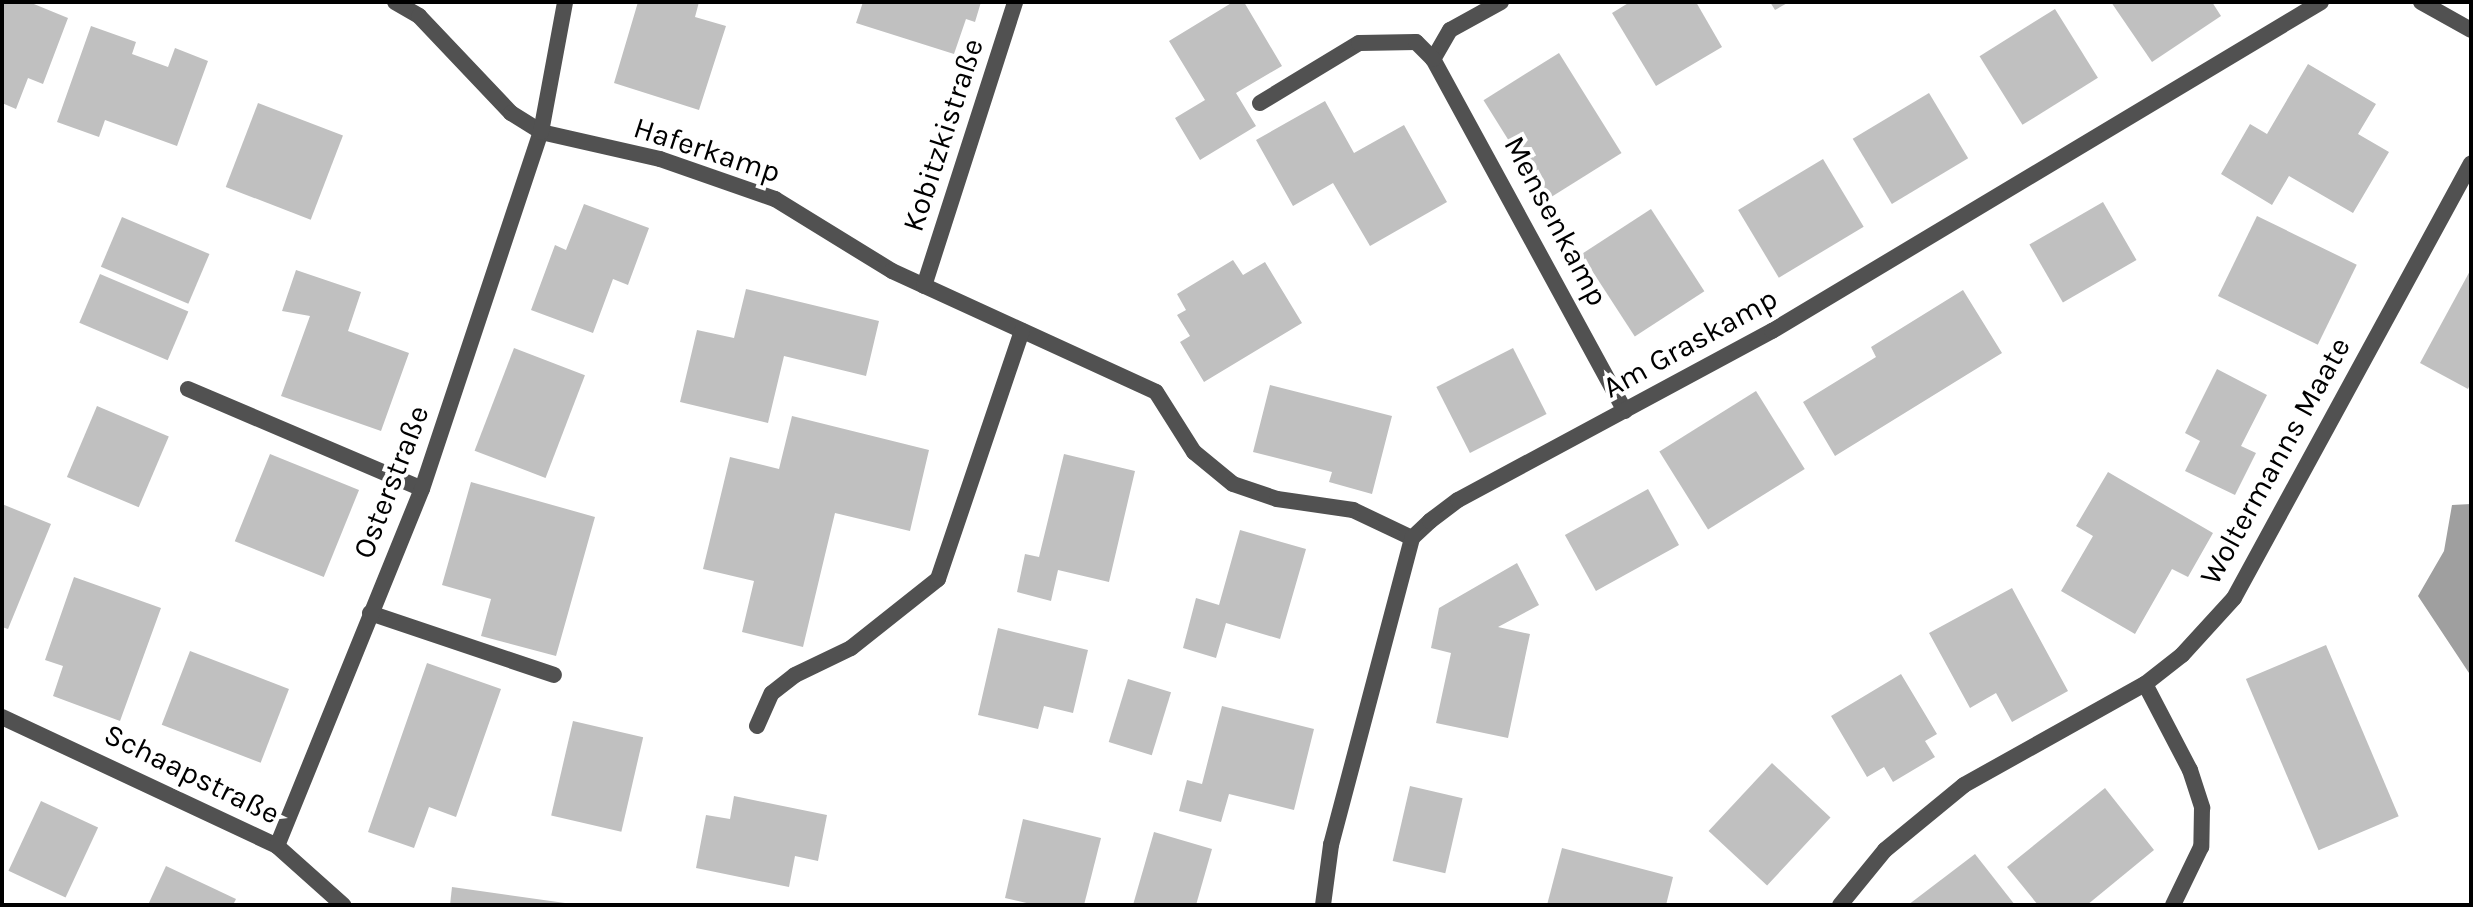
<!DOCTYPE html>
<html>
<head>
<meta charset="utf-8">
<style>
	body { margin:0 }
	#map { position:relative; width:2473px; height:907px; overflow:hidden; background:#fff; font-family:Karla,sans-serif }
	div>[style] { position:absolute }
	.water>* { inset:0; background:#9f9f9f }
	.building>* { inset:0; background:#c0c0c0; transform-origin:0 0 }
	.street>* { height:16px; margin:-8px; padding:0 8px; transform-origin:8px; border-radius:8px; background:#515151 }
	span { translate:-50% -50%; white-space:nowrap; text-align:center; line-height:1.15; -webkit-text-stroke:8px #fff; paint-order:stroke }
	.street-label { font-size:30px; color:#000 }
	.frame { position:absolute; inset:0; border:4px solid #000; pointer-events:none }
</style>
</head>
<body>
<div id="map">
	<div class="water">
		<div style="clip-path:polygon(2471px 504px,2471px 676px,2418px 596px,2444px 551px,2452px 505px)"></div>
	</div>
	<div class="building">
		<div style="clip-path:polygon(2px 2px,29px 2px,68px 18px,43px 84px,28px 78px,16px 109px,2px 103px)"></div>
		<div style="clip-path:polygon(638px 2px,699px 2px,695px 17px,726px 26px,699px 110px,614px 83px)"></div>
		<div style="clip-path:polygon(863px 2px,981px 2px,975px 22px,966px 19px,954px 54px,856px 23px)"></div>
		<div style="clip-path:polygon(1233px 2px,1244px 2px,1282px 66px,1236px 93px,1256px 126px,1200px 160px,1175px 118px,1205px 100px,1169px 41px)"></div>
		<div style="clip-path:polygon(1630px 2px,1696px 2px,1722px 47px,1656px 86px,1612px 13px)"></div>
		<div style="clip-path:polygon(1770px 2px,1789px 2px,1775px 10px)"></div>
		<div style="clip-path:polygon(2111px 2px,2212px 2px,2221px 16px,2152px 62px)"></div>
		<div style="left:2055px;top:9px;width:81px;height:89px;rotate:58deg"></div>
		<div style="clip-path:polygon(91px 26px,136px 42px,132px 54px,168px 67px,175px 48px,208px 61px,177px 146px,105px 120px,99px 137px,57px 122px)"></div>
		<div style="left:1559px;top:53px;width:118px;height:89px;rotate:58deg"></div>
		<div style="clip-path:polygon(2308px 64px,2376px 104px,2358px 134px,2389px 152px,2353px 213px,2289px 176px,2272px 205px,2221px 174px,2250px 124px,2267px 134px)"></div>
		<div style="left:1929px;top:93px;width:76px;height:89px;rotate:59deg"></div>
		<div style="clip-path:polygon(1325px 101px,1354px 153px,1404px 125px,1447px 202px,1370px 246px,1333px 183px,1293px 206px,1256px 140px)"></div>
		<div style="left:258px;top:103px;width:91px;height:90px;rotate:21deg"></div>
		<div style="left:1823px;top:159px;width:79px;height:99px;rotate:59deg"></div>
		<div style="left:2103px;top:202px;width:67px;height:85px;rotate:60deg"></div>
		<div style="clip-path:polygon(584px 204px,649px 228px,628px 285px,613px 279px,593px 333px,531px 310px,555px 245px,566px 250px)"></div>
		<div style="left:1651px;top:209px;width:98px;height:83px;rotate:57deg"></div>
		<div style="left:2257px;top:216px;width:111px;height:89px;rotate:26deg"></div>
		<div style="left:122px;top:217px;width:95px;height:54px;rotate:23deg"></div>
		<div style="clip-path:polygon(1233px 260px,1243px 275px,1265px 262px,1302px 323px,1204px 382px,1180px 342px,1190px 336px,1177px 315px,1186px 310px,1177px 294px)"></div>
		<div style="clip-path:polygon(2471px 269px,2471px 382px,2468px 389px,2420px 363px)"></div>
		<div style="clip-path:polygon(296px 270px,361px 292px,348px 331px,409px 353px,381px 431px,281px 396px,310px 316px,282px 311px)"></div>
		<div style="left:100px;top:274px;width:96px;height:53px;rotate:23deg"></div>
		<div style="clip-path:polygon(746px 289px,879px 321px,866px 376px,784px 356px,768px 423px,680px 402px,697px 330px,734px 338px)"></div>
		<div style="clip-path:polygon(1963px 290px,2002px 353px,1835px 456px,1803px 402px,1876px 357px,1871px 347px)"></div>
		<div style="left:514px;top:348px;width:76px;height:110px;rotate:21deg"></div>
		<div style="left:1513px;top:348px;width:74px;height:86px;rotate:63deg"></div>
		<div style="clip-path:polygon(2217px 369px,2267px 395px,2241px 446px,2256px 453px,2235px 495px,2185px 471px,2200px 441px,2185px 433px)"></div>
		<div style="clip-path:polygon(1270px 385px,1392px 416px,1372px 494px,1329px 482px,1332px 472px,1253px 452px)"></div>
		<div style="left:1756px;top:391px;width:92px;height:114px;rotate:58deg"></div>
		<div style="left:97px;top:406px;width:78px;height:77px;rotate:23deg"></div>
		<div style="clip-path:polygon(792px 416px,929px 450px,910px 531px,835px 513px,803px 647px,742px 632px,754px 581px,703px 569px,730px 457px,779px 469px)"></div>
		<div style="left:270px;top:454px;width:96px;height:94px;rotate:22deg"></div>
		<div style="clip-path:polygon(1064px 454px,1135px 471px,1109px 582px,1058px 570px,1051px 601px,1017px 592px,1025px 554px,1039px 557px)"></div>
		<div style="clip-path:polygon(2108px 472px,2213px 533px,2188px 577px,2172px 569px,2135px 634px,2061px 591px,2093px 536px,2076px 526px)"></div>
		<div style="clip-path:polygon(471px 482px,595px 517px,556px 656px,481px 636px,491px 599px,442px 585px)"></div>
		<div style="left:1648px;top:489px;width:64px;height:95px;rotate:61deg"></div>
		<div style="clip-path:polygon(2px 504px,51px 524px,8px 629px,2px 627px)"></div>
		<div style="clip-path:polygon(1240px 530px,1306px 549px,1280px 639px,1226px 623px,1216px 658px,1183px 648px,1196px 598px,1219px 605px)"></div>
		<div style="clip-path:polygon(1517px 563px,1539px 605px,1498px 627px,1530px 634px,1508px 738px,1436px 723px,1451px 653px,1431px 648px,1439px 608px)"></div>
		<div style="clip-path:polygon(74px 577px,161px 608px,120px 721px,53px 696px,63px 666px,45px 660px)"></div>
		<div style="clip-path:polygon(2012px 588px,2068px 691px,2012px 722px,1996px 693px,1970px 708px,1929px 633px)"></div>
		<div style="clip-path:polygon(998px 628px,1088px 650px,1073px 713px,1044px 706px,1038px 729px,978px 715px)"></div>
		<div style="left:2326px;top:645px;width:186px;height:87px;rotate:67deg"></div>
		<div style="left:190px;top:651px;width:106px;height:79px;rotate:21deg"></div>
		<div style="clip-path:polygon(427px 663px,501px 689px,456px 817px,429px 807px,414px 848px,368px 832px)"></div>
		<div style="clip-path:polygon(1901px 674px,1937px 734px,1925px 741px,1935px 757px,1893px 782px,1884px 767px,1867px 777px,1831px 716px)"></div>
		<div style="left:1128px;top:679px;width:45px;height:66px;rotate:17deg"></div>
		<div style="clip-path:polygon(1222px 706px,1314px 729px,1294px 810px,1229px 794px,1221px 822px,1179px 811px,1187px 780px,1202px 784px)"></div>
		<div style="left:573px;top:721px;width:72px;height:97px;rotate:13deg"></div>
		<div style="left:1772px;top:763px;width:80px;height:93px;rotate:43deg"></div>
		<div style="left:1410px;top:786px;width:54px;height:77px;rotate:13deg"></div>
		<div style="clip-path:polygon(2105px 788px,2154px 850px,2087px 905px,2038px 905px,2007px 867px)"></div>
		<div style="clip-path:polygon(734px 796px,827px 815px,818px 861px,795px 856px,789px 887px,696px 868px,706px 815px,730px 819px)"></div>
		<div style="left:41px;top:801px;width:63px;height:77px;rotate:25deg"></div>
		<div style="clip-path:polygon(1023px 819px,1101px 838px,1084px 905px,1035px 905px,1005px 898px)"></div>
		<div style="clip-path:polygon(1154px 832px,1212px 849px,1196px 905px,1133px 905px)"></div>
		<div style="clip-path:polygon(1562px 848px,1673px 877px,1666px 905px,1547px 905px)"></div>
		<div style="clip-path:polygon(1975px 854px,2015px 905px,1908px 905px)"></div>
		<div style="clip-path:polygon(166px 866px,236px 899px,233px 905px,148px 905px)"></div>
		<div style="clip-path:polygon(452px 887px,565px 903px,564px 905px,450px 905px)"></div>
	</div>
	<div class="street">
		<div style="left:395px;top:2px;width:28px;rotate:30deg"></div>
		<div style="left:419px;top:16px;width:134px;rotate:46.5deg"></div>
		<div style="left:511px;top:113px;width:36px;rotate:32deg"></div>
		<div style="left:541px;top:132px;width:122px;rotate:12.8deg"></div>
		<div style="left:660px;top:159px;width:122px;rotate:19.2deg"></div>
		<div style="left:775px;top:199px;width:137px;rotate:31.6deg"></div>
		<div style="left:892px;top:271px;width:290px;rotate:24.6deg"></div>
		<div style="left:1156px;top:392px;width:71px;rotate:57.7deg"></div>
		<div style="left:1194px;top:452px;width:50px;rotate:39.4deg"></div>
		<div style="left:1233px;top:484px;width:46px;rotate:18.8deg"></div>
		<div style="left:1277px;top:499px;width:77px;rotate:8.2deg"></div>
		<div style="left:1353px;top:510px;width:65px;rotate:25.4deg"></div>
		<div style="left:1501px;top:2px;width:58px;rotate:151.2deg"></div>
		<div style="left:1450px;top:30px;width:34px;rotate:120deg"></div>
		<div style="left:1433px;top:59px;width:401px;rotate:61.4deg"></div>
		<div style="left:2421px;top:2px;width:57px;rotate:29.2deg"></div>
		<div style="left:1260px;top:103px;width:116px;rotate:-31.2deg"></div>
		<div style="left:1359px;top:43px;width:57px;rotate:-1deg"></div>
		<div style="left:1416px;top:42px;width:24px;rotate:45deg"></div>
		<div style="left:924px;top:286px;width:298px;rotate:-72.2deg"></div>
		<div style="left:188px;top:389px;width:254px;rotate:23.1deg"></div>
		<div style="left:370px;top:613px;width:194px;rotate:18.6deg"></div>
		<div style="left:2145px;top:684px;width:97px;rotate:62.4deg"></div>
		<div style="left:2190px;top:770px;width:40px;rotate:72deg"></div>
		<div style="left:2202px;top:808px;width:39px;rotate:91deg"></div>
		<div style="left:2201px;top:847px;width:64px;rotate:115.8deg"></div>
		<div style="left:2px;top:717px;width:304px;rotate:25.1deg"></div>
		<div style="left:277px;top:846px;width:89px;rotate:41.8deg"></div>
		<div style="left:757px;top:726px;width:36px;rotate:-66deg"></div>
		<div style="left:772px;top:693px;width:29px;rotate:-38deg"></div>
		<div style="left:795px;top:675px;width:62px;rotate:-25.7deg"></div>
		<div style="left:851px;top:648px;width:111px;rotate:-38.4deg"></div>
		<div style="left:938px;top:579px;width:262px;rotate:-71.3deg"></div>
		<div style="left:277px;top:846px;width:385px;rotate:-67.9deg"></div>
		<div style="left:422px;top:489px;width:376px;rotate:-71.6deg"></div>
		<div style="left:541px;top:132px;width:132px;rotate:-79.5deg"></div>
		<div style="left:1323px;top:905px;width:61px;rotate:-82.4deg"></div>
		<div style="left:1331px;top:845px;width:318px;rotate:-75.2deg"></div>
		<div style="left:1412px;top:538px;width:25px;rotate:-43deg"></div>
		<div style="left:1430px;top:521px;width:35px;rotate:-37deg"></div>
		<div style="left:1458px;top:500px;width:357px;rotate:-28.3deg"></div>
		<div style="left:1772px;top:331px;width:640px;rotate:-30.93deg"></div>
		<div style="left:1840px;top:905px;width:71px;rotate:-50.7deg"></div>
		<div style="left:1885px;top:850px;width:102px;rotate:-39.4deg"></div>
		<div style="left:1964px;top:785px;width:207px;rotate:-29.2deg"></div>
		<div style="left:2145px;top:684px;width:47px;rotate:-38.1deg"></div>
		<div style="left:2182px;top:655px;width:77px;rotate:-47.6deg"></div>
		<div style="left:2234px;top:598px;width:495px;rotate:-61.4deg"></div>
	</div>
	<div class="street-label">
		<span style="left:943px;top:135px;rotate:-72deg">Kobitzkistraße</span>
		<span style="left:707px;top:150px;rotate:18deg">Haferkamp</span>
		<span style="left:1556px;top:221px;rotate:62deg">Mensenkamp</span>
		<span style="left:1690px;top:343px;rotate:-29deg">Am Graskamp</span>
		<span style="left:2275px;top:461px;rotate:-61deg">Woltermanns Maate</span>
		<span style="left:391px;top:482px;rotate:-69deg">Osterstraße</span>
		<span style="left:192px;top:774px;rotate:26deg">Schaapstraße</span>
	</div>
	<div class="frame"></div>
</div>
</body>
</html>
